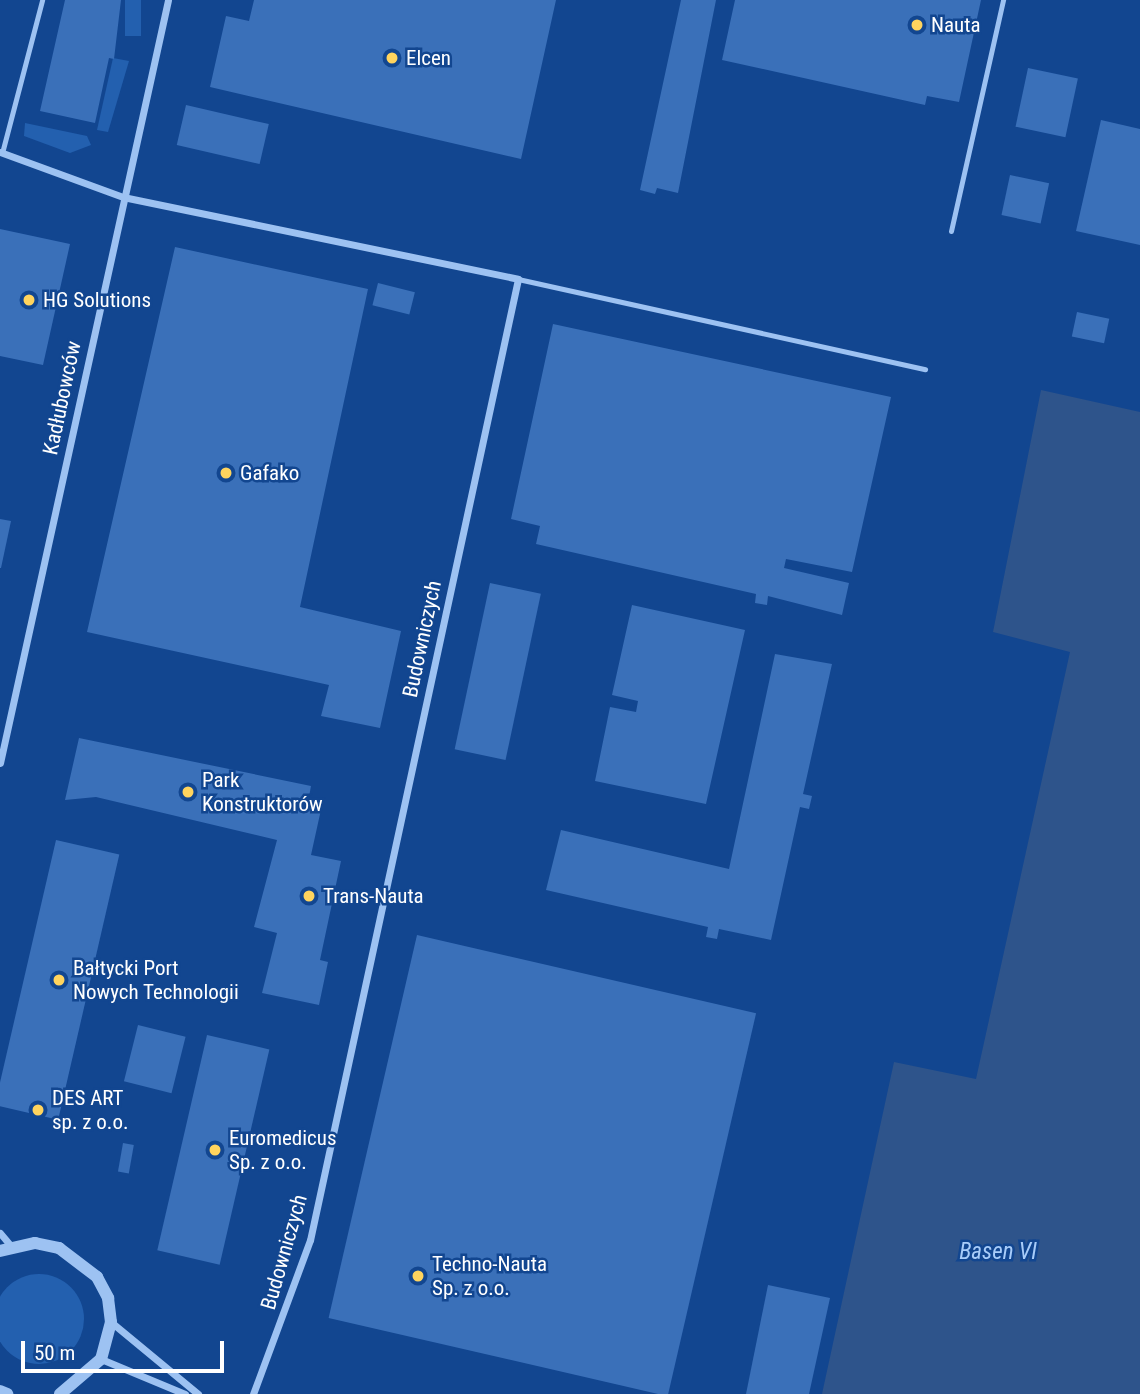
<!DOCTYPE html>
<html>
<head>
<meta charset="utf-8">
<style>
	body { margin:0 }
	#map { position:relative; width:1140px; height:1394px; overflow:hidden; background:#124690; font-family:"Roboto Condensed",sans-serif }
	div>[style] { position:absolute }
	.green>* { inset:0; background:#2360af; transform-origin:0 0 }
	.round { border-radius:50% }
	.water>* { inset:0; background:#2e548b }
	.building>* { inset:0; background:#3a70b9; transform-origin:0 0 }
	.service>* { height:5px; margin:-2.5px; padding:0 2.5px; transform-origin:2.5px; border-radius:2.5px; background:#9dc2f2 }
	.minor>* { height:7px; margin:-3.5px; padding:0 3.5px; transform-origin:3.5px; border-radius:3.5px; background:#9dc2f2 }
	.tertiary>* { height:12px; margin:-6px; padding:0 6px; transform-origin:6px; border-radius:6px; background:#9dc2f2 }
	.dots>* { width:19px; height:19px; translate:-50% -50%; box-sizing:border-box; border:4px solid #124690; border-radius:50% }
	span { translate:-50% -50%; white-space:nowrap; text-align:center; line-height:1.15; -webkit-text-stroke:5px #124690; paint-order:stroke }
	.poi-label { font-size:21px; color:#fff }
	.left { translate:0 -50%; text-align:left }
	.street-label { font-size:21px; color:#fff }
	.water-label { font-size:23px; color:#a8ccf9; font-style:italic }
	.scale { position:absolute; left:21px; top:1341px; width:203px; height:32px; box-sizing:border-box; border:4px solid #fff; border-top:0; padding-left:9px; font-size:21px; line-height:24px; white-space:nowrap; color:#fff; -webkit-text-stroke:5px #124690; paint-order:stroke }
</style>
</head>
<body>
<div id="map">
	<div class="green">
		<div style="left:125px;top:0;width:16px;height:36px"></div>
		<div style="clip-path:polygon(113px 58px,129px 61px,108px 132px,97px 130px)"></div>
		<div style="clip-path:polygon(25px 123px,87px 136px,91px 145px,70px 153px,24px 136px)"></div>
		<div class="round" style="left:-6px;top:1274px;width:90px;height:90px"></div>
	</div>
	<div class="water">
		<div style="clip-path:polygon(1041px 390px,1140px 412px,1140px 1394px,822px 1394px,894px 1062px,976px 1079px,1070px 652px,993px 632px)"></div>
	</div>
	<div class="building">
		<div style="clip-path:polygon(65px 0,121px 0,114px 59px,109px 58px,95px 123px,40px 111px)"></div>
		<div style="clip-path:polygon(254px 0,556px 0,521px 159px,210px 87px,226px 16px,249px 21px)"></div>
		<div style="clip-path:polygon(681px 0,716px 0,678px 193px,657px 188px,655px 194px,640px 190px)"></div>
		<div style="clip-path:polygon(735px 0,981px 0,959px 102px,927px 96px,925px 105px,722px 60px)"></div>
		<div style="left:1028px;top:68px;width:51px;height:60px;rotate:12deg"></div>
		<div style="left:186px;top:105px;width:85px;height:41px;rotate:13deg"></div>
		<div style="clip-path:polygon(1101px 120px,1140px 129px,1140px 245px,1076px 231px)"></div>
		<div style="left:1010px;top:175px;width:40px;height:41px;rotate:12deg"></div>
		<div style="clip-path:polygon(0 229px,70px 244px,43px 365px,0 356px)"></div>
		<div style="clip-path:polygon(175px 247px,368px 289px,300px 607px,401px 631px,380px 728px,321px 716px,329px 685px,87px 632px)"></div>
		<div style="left:378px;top:283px;width:38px;height:23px;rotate:14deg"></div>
		<div style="left:1077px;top:312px;width:33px;height:25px;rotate:12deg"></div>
		<div style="clip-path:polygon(553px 324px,891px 397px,852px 572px,786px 559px,784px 568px,849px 583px,842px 615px,768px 596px,767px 605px,755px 603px,756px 594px,536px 544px,540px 526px,511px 519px)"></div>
		<div style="clip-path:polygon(0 519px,11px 521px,1px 568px,0 568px)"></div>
		<div style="left:490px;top:583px;width:52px;height:170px;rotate:12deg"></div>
		<div style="clip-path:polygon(632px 605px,745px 630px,706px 804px,595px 781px,610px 707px,636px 712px,638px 701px,612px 695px)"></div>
		<div style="clip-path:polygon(775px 654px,832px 664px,803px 794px,812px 796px,809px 809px,800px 807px,771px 940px,719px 929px,717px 939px,706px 937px,708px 927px,546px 890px,561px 830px,729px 869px)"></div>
		<div style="clip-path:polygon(79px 738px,311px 786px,308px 802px,322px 805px,311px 855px,341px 861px,320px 960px,328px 962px,319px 1005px,262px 993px,277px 933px,254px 927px,277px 840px,96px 797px,65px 800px)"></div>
		<div style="left:56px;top:840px;width:65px;height:272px;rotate:13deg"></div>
		<div style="left:417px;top:935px;width:348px;height:393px;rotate:13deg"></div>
		<div style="left:138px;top:1025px;width:49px;height:58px;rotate:14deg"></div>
		<div style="left:207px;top:1035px;width:64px;height:221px;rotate:13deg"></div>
		<div style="left:123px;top:1143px;width:11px;height:29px;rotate:10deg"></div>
		<div style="clip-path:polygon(768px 1285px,830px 1298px,809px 1394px,746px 1394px)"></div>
	</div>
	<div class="service">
		<div style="left:2px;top:153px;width:158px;rotate:-75.3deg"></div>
		<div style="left:951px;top:231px;width:237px;rotate:-77.3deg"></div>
		<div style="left:518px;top:279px;width:417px;rotate:12.5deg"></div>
	</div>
	<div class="minor">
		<div style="left:0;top:152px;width:131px;rotate:20.1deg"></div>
		<div style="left:123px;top:197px;width:403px;rotate:11.7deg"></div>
		<div style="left:518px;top:279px;width:983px;rotate:102.21deg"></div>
		<div style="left:310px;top:1240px;width:164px;rotate:110.3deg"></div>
		<div style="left:0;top:763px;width:781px;rotate:-77.58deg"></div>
		<div style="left:0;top:1233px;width:17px;rotate:50deg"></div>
		<div style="left:111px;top:1322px;width:113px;rotate:39.6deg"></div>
		<div style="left:101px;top:1359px;width:91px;rotate:22.6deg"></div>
	</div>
	<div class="tertiary">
		<div style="left:0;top:1251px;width:36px;rotate:-13deg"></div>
		<div style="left:35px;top:1243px;width:25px;rotate:12deg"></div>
		<div style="left:59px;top:1248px;width:48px;rotate:37.3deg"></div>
		<div style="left:97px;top:1277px;width:24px;rotate:62deg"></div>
		<div style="left:108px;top:1298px;width:24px;rotate:83deg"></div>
		<div style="left:111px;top:1322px;width:38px;rotate:105deg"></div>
		<div style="left:101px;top:1359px;width:54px;rotate:139.5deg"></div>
		<div style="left:0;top:1391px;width:8px;rotate:23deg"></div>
	</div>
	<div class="dots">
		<div style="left:917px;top:25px;background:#ffd45e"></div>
		<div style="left:392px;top:58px;background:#ffd45e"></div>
		<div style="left:29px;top:300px;background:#ffd45e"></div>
		<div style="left:226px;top:473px;background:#ffd45e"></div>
		<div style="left:188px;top:792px;background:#ffd45e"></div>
		<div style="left:309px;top:896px;background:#ffd45e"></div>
		<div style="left:59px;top:980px;background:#ffd45e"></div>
		<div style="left:38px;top:1110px;background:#ffd45e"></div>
		<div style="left:215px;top:1150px;background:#ffd45e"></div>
		<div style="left:418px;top:1276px;background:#ffd45e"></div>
	</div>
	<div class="poi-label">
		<span class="left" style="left:931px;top:25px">Nauta</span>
		<span class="left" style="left:406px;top:58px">Elcen</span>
		<span class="left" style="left:43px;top:300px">HG Solutions</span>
		<span class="left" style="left:240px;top:473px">Gafako</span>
		<span class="left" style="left:202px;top:792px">Park<br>Konstruktorów</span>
		<span class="left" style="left:323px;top:896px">Trans-Nauta</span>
		<span class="left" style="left:73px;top:980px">Bałtycki Port<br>Nowych Technologii</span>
		<span class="left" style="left:52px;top:1110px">DES ART<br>sp. z o.o.</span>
		<span class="left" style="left:229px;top:1150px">Euromedicus<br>Sp. z o.o.</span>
		<span class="left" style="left:432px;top:1276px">Techno-Nauta<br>Sp. z o.o.</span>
	</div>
	<div class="street-label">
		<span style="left:62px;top:398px;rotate:-78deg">Kadłubowców</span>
		<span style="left:422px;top:639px;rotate:-78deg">Budowniczych</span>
		<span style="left:284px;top:1252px;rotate:-74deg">Budowniczych</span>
	</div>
	<div class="water-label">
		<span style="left:998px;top:1252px">Basen VI</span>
	</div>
	<div class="scale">50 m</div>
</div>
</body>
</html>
